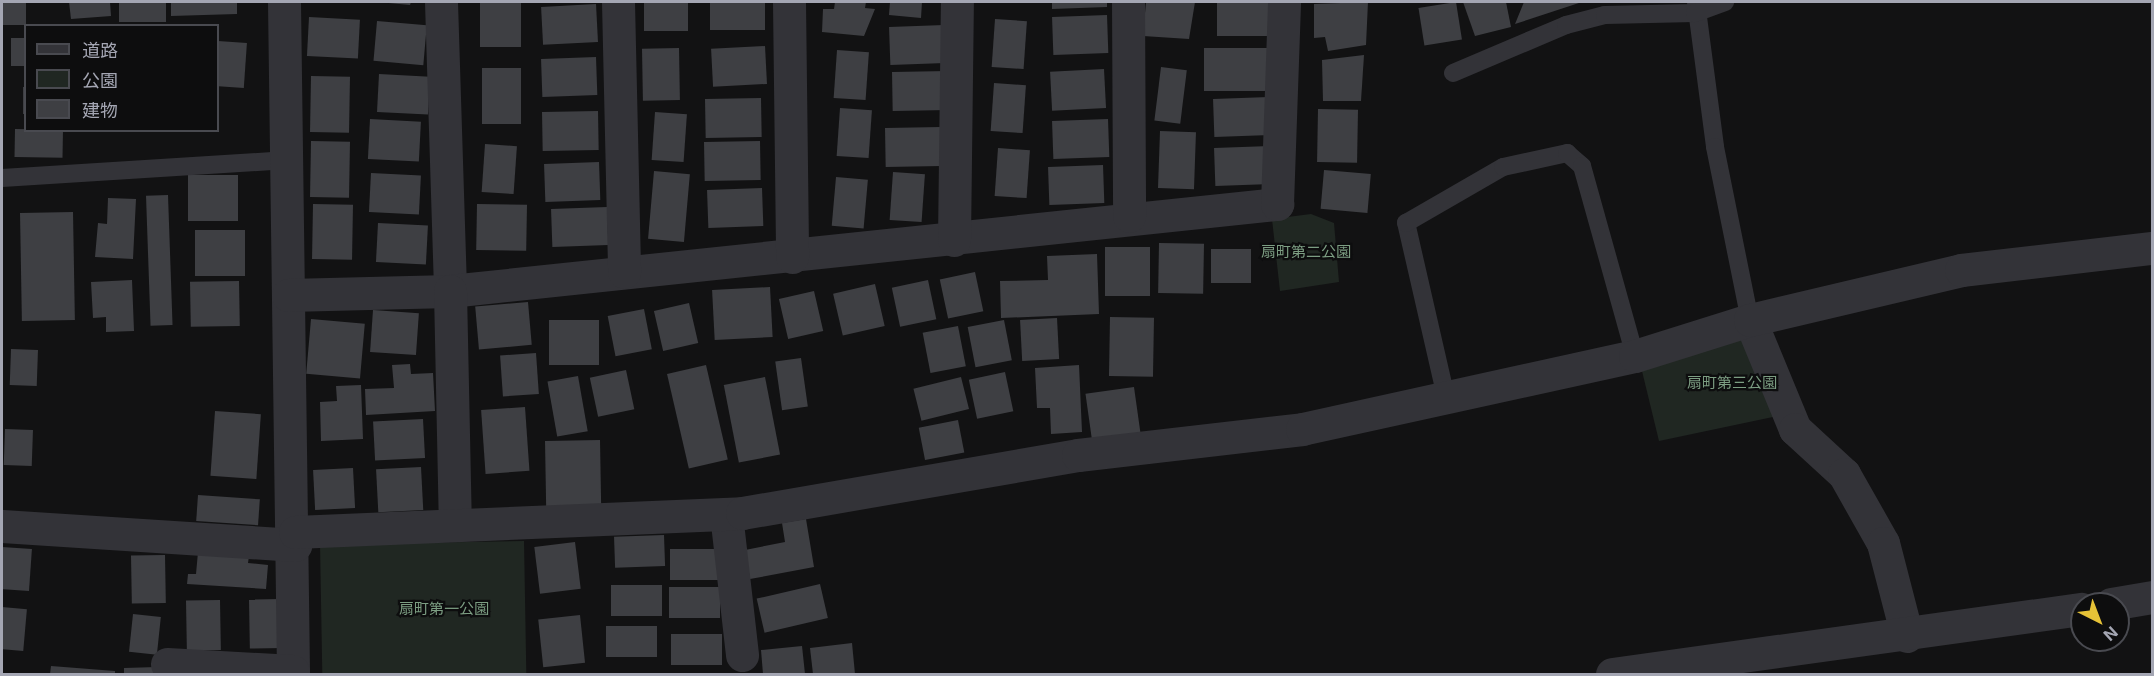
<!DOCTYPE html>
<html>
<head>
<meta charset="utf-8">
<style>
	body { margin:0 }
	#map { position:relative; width:2154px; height:676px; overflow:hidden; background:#121213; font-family:Inter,"Noto Sans JP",sans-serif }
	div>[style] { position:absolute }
	.green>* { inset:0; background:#202722; transform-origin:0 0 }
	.building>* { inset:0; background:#3e3f43; transform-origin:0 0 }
	.service>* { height:18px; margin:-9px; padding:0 9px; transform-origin:9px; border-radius:9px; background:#333338 }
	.minor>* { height:33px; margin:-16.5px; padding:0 16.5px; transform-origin:16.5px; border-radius:16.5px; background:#333338 }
	.tertiary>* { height:33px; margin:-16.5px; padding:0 16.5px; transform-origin:16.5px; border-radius:16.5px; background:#333338 }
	span { translate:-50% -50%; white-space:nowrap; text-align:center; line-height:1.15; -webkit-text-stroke:4.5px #0d0d0e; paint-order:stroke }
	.park-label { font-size:15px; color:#7c9d82 }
	.frame { position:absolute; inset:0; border:3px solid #a4a6b3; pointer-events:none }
	.legend { position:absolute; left:24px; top:24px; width:195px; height:108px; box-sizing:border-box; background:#0d0d0e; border:2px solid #494a50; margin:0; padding:8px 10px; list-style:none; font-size:18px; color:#a4a6b3 }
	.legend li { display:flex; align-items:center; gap:12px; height:30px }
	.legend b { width:30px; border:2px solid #494a50 }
	.north { position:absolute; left:2070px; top:592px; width:60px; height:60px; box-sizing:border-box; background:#0d0d0e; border:2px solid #494a50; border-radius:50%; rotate:138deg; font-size:16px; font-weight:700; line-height:24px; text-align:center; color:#a4a6b3 }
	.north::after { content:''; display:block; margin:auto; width:21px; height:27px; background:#e6c237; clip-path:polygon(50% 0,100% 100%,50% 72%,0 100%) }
</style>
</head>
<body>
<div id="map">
	<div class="green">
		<div style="clip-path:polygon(1311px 214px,1334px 223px,1339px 282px,1280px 291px,1272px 219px)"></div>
		<div style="clip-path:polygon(1753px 332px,1797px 412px,1659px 441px,1642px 371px)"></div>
		<div style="left:524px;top:541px;width:133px;height:204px;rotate:89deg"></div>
	</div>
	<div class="building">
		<div style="left:2px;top:2px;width:24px;height:23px"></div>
		<div style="clip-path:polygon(69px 2px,110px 2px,111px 16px,71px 19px)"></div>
		<div style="left:119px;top:2px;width:47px;height:20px"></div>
		<div style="clip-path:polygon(171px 2px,237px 2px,237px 14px,171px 16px)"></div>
		<div style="clip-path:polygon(378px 2px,411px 2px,410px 5px)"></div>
		<div style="left:480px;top:2px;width:41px;height:45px"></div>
		<div style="left:644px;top:2px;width:44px;height:29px"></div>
		<div style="left:710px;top:2px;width:55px;height:28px"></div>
		<div style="clip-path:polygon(835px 2px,866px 2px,865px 8px,875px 9px,864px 36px,822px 32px,823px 9px,834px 9px)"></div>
		<div style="clip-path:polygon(890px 2px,922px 2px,921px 18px,889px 15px)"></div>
		<div style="clip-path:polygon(1052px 2px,1107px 2px,1107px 7px,1052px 9px)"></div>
		<div style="clip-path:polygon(1146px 2px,1195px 2px,1189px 39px,1143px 36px)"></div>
		<div style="left:1217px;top:2px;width:53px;height:34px"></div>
		<div style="clip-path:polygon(1368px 2px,1366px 45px,1328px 51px,1325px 37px,1314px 38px,1314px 4px)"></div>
		<div style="left:1456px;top:2px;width:38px;height:38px;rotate:81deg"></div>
		<div style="clip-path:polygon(1463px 2px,1506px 2px,1511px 27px,1475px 36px)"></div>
		<div style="clip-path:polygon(1524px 2px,1582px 2px,1515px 24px)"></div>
		<div style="left:596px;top:4px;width:38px;height:55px;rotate:87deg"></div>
		<div style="left:1107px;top:15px;width:38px;height:55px;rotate:88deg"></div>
		<div style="left:309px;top:17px;width:51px;height:39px;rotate:3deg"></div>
		<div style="left:995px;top:19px;width:32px;height:48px;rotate:4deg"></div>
		<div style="left:377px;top:21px;width:50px;height:40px;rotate:5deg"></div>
		<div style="left:944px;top:25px;width:38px;height:55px;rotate:88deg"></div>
		<div style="left:11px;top:38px;width:15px;height:28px"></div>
		<div style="left:218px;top:41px;width:29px;height:45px;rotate:4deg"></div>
		<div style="left:765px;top:46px;width:38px;height:54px;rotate:87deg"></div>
		<div style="left:679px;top:48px;width:52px;height:37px;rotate:89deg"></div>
		<div style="left:1204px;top:48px;width:63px;height:43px"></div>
		<div style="left:837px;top:50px;width:32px;height:48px;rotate:4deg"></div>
		<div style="clip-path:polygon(1364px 55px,1361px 101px,1323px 101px,1322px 60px)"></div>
		<div style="left:596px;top:57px;width:38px;height:55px;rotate:88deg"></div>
		<div style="left:1161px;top:67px;width:26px;height:54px;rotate:7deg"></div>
		<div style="left:482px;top:68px;width:39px;height:56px"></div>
		<div style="left:1104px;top:69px;width:39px;height:54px;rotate:87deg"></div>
		<div style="left:948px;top:71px;width:39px;height:56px;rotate:89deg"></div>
		<div style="left:379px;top:74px;width:51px;height:38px;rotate:3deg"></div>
		<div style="left:311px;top:76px;width:39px;height:56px;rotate:1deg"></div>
		<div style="left:994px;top:83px;width:32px;height:48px;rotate:4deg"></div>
		<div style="left:23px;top:87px;width:3px;height:27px"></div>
		<div style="left:1269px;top:97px;width:38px;height:56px;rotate:88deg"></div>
		<div style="left:761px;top:98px;width:39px;height:56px;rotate:89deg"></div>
		<div style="left:840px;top:108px;width:32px;height:48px;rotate:4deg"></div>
		<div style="left:1318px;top:109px;width:40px;height:53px;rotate:1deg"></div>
		<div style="left:598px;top:111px;width:39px;height:56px;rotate:89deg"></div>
		<div style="left:655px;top:112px;width:32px;height:48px;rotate:4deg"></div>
		<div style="left:370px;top:119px;width:51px;height:40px;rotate:3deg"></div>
		<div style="left:1108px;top:119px;width:38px;height:56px;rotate:88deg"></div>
		<div style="left:941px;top:127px;width:39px;height:56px;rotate:89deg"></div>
		<div style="left:15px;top:129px;width:48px;height:28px;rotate:1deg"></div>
		<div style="left:1160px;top:131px;width:36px;height:57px;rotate:2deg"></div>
		<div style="left:311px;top:141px;width:39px;height:56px;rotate:1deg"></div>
		<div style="left:760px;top:141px;width:39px;height:56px;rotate:89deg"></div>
		<div style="left:485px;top:144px;width:32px;height:48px;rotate:4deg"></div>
		<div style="left:1270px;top:146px;width:38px;height:56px;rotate:88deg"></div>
		<div style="left:998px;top:148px;width:32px;height:48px;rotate:4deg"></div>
		<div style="left:599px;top:162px;width:38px;height:55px;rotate:88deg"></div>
		<div style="left:1103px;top:165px;width:38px;height:55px;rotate:88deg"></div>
		<div style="left:1324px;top:170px;width:47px;height:39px;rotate:5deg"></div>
		<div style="left:654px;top:171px;width:36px;height:68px;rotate:5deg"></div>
		<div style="left:893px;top:172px;width:32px;height:48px;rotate:4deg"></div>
		<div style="left:371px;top:173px;width:50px;height:39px;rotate:3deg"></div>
		<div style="left:238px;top:175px;width:46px;height:50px;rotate:90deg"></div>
		<div style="left:836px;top:177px;width:32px;height:49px;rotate:5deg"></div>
		<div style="left:762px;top:188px;width:38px;height:55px;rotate:88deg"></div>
		<div style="left:168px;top:195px;width:130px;height:22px;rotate:88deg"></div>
		<div style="clip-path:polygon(108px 198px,136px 199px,133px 259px,95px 257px,98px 223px,107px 224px)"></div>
		<div style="left:313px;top:204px;width:40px;height:55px;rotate:1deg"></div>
		<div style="left:477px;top:204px;width:50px;height:46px;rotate:1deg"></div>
		<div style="left:607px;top:207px;width:38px;height:56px;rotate:88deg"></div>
		<div style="left:73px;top:212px;width:108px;height:53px;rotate:89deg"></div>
		<div style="left:378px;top:223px;width:50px;height:39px;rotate:3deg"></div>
		<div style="left:245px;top:230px;width:46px;height:50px;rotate:90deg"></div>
		<div style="left:1159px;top:243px;width:45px;height:50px;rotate:1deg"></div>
		<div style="left:1105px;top:247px;width:45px;height:49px"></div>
		<div style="left:1251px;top:249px;width:34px;height:40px;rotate:90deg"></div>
		<div style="clip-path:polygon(1097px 254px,1099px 314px,1001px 318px,1000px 281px,1048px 280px,1047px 256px)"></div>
		<div style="left:975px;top:272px;width:40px;height:36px;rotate:78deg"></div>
		<div style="clip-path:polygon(132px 280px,134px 331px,106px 332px,106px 317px,93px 318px,91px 282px)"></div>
		<div style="left:928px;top:280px;width:40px;height:37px;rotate:78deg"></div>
		<div style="left:239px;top:281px;width:45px;height:49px;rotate:89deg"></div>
		<div style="left:875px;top:284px;width:43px;height:43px;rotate:77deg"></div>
		<div style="left:770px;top:287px;width:50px;height:58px;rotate:87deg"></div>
		<div style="left:814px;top:291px;width:41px;height:36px;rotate:77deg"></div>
		<div style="left:528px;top:302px;width:43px;height:53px;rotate:85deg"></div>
		<div style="left:689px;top:303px;width:41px;height:36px;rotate:77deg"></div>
		<div style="left:644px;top:309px;width:41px;height:37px;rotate:79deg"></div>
		<div style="left:373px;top:310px;width:46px;height:42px;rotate:4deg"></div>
		<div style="left:1110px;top:317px;width:44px;height:59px;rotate:1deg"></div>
		<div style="left:1057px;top:318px;width:41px;height:37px;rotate:87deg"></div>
		<div style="left:311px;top:319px;width:54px;height:55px;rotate:5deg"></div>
		<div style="left:549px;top:320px;width:50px;height:45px"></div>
		<div style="left:1004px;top:320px;width:41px;height:37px;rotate:79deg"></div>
		<div style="left:958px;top:326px;width:41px;height:36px;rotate:79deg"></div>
		<div style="left:11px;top:349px;width:27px;height:36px;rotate:2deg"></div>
		<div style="left:536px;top:353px;width:41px;height:36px;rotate:86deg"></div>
		<div style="left:801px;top:358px;width:49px;height:26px;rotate:82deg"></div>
		<div style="clip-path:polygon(410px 364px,411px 374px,433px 373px,435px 411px,366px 415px,365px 389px,394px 388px,392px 365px)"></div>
		<div style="left:706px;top:365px;width:97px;height:40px;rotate:77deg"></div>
		<div style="clip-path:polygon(1079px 365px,1082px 432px,1051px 434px,1050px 408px,1037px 408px,1035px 368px)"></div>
		<div style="left:626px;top:370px;width:40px;height:37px;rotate:78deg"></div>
		<div style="left:1005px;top:372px;width:40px;height:37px;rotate:78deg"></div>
		<div style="left:578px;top:376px;width:56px;height:31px;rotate:80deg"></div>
		<div style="left:765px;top:377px;width:79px;height:42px;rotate:79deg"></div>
		<div style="left:961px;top:377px;width:33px;height:49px;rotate:76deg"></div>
		<div style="clip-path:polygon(361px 385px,363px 439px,321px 441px,320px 402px,337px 401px,336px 386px)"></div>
		<div style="left:1134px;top:387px;width:48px;height:49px;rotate:82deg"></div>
		<div style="left:525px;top:407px;width:64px;height:44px;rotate:86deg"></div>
		<div style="left:215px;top:411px;width:46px;height:65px;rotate:4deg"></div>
		<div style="left:423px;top:419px;width:39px;height:50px;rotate:87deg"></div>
		<div style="left:958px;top:420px;width:33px;height:40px;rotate:79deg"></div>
		<div style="left:5px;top:429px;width:28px;height:36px;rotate:2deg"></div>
		<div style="left:600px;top:440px;width:75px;height:55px;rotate:89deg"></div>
		<div style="left:421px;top:467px;width:43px;height:45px;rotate:87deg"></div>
		<div style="left:353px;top:468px;width:40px;height:40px;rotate:87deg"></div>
		<div style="left:198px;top:495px;width:62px;height:26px;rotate:4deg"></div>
		<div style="clip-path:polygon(806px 519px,814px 567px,750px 579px,745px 550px,785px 542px,782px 523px)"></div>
		<div style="left:664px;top:535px;width:31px;height:50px;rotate:88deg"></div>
		<div style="left:575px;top:542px;width:47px;height:41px;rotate:83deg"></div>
		<div style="left:2px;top:547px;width:30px;height:42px;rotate:4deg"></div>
		<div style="left:670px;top:549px;width:51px;height:31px"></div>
		<div style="clip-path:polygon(198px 552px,249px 556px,248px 563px,268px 565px,266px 589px,187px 584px,188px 574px,196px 574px)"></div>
		<div style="left:165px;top:555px;width:48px;height:34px;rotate:89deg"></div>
		<div style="left:820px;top:584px;width:35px;height:65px;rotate:77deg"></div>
		<div style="left:662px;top:585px;width:31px;height:51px;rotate:90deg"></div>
		<div style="left:720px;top:587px;width:31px;height:51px;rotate:90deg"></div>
		<div style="left:282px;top:599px;width:49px;height:33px;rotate:89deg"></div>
		<div style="left:220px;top:600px;width:50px;height:34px;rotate:89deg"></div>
		<div style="left:2px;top:607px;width:25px;height:42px;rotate:5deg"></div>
		<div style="left:133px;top:614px;width:28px;height:38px;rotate:6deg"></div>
		<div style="left:580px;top:615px;width:48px;height:42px;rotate:84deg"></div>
		<div style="left:606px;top:626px;width:51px;height:31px"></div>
		<div style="left:722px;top:634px;width:31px;height:51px;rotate:90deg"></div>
		<div style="clip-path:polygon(852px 643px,855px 674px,813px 674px,810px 648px)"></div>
		<div style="clip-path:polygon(802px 646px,805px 674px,763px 674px,761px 650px)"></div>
		<div style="clip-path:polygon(51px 666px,115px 671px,115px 674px,50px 674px)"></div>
		<div style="clip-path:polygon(157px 667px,158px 674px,124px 674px,124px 668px)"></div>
	</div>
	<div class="service">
		<div style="left:1696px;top:2px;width:146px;rotate:82.5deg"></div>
		<div style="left:1715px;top:147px;width:177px;rotate:78.6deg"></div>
		<div style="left:1453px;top:73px;width:123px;rotate:-23deg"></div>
		<div style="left:1566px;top:25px;width:40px;rotate:-14.4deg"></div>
		<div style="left:1605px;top:15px;width:90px;rotate:-1.3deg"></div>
		<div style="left:1695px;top:13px;width:32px;rotate:-20deg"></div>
		<div style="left:2px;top:178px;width:289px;rotate:-3.6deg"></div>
		<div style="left:1446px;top:397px;width:179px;rotate:-102.9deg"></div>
		<div style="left:1406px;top:223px;width:112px;rotate:-30deg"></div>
		<div style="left:1503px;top:167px;width:66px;rotate:-12.3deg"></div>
		<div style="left:1567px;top:153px;width:20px;rotate:41deg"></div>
		<div style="left:1582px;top:166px;width:197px;rotate:74.4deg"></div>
	</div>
	<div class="minor">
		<div style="left:284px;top:2px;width:672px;rotate:89.23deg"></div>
		<div style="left:441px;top:2px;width:289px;rotate:88.2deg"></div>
		<div style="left:450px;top:291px;width:832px;rotate:-6.01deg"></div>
		<div style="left:1277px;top:204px;width:202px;rotate:-88deg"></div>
		<div style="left:618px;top:2px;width:270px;rotate:88.7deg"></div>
		<div style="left:789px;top:2px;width:255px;rotate:89.3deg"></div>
		<div style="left:1128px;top:2px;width:214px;rotate:89.7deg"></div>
		<div style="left:954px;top:240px;width:238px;rotate:-89.3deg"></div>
		<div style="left:288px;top:295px;width:162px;rotate:-1.4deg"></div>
		<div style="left:450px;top:291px;width:232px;rotate:88.8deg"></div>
		<div style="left:1750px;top:320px;width:118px;rotate:67.6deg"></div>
		<div style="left:1795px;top:429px;width:67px;rotate:42.6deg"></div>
		<div style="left:1844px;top:474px;width:79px;rotate:60.5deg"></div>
		<div style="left:1883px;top:543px;width:96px;rotate:75.5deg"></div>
		<div style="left:726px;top:514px;width:142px;rotate:83.5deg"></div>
		<div style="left:2px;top:526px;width:294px;rotate:3.7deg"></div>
		<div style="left:295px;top:532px;width:447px;rotate:-2.4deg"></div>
		<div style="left:742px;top:513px;width:341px;rotate:-9.8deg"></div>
		<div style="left:1078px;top:455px;width:226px;rotate:-6.6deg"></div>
		<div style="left:1302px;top:429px;width:341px;rotate:-12.4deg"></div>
		<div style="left:1635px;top:356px;width:121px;rotate:-17.4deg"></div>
		<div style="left:1750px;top:320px;width:217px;rotate:-13.3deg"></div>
		<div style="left:1961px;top:270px;width:192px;rotate:-6.6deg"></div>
		<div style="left:167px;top:664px;width:126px;rotate:3.2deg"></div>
	</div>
	<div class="tertiary">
		<div style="left:2111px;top:604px;width:42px;rotate:-9.7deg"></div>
		<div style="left:1612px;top:674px;width:474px;rotate:-7.9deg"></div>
	</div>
	<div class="park-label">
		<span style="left:1306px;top:252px">扇町第二公園</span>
		<span style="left:1732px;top:383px">扇町第三公園</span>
		<span style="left:444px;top:609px">扇町第一公園</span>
	</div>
	<div class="frame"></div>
	<ul class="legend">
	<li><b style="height:8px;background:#333338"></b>道路</li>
	<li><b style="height:16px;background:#202722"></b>公園</li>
	<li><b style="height:16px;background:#3e3f43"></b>建物</li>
	</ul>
	<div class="north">N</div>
</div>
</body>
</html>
